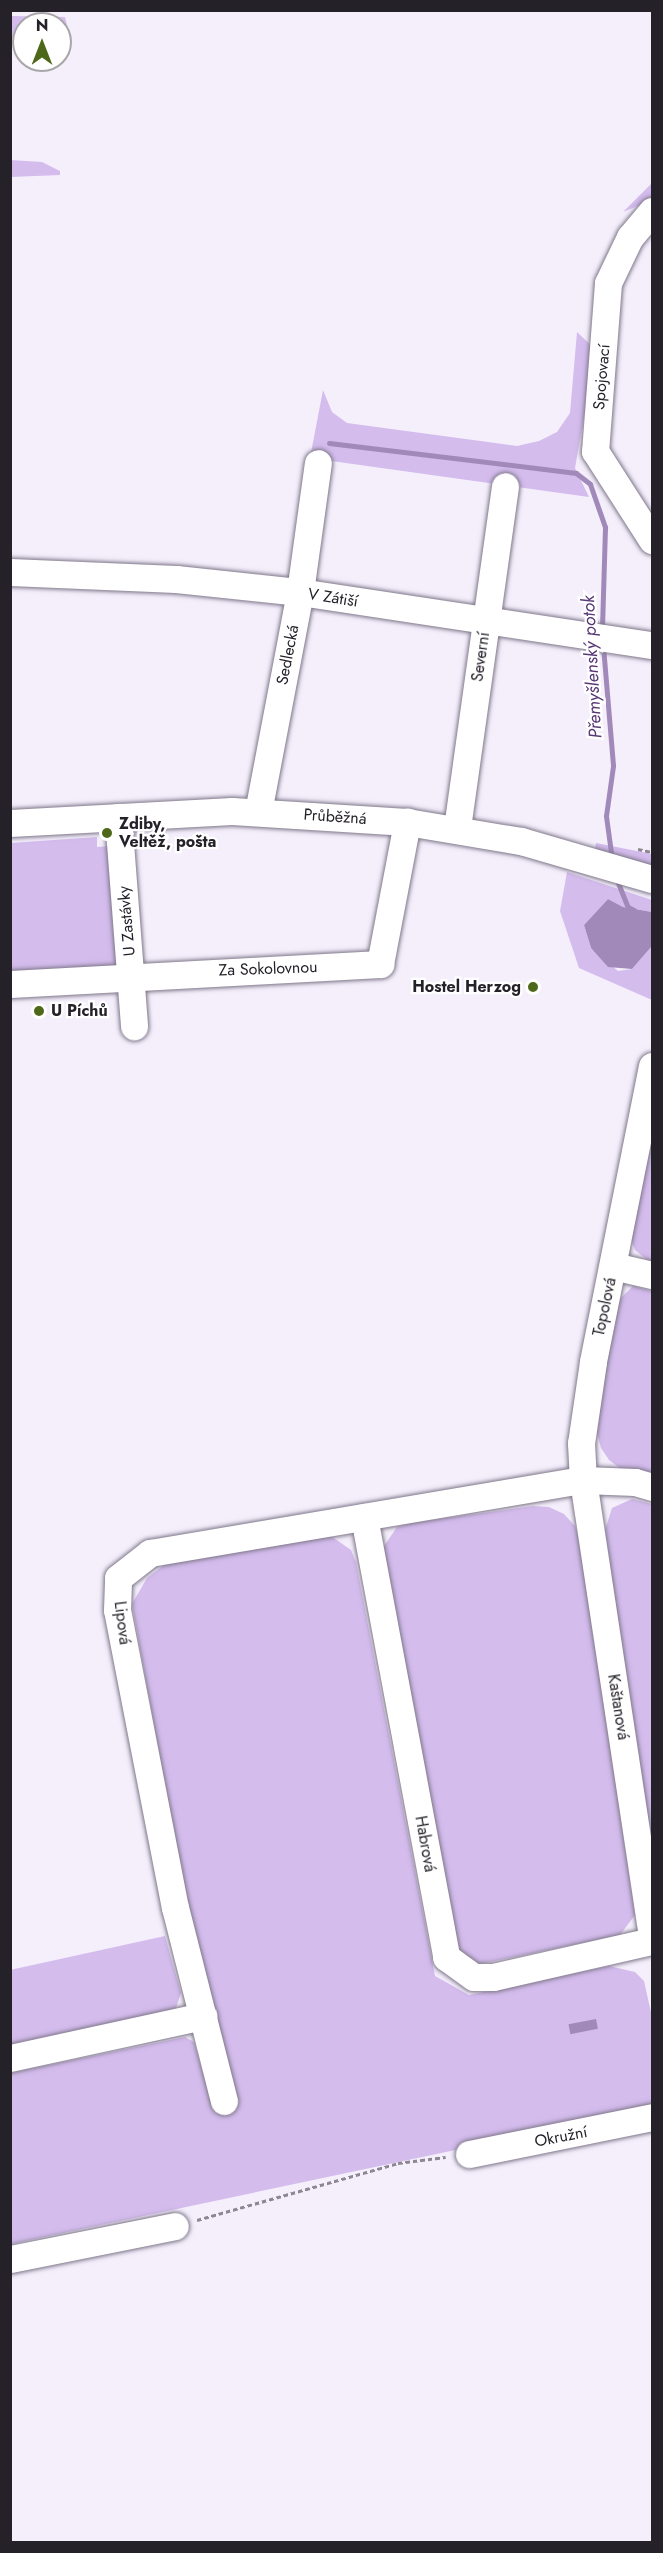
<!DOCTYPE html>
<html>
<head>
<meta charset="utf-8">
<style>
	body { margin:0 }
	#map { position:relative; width:663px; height:2553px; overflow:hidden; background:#f5effc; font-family:Jost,sans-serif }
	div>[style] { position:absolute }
	.green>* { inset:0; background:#d4bced }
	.water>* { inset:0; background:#a18ab9; transform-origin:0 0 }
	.stream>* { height:5px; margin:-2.5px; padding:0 2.5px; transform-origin:2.5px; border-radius:2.5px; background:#a18ab9 }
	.path>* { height:3px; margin-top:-1.5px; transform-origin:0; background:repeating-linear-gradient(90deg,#8c8791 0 4.5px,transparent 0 7.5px) }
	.roads { filter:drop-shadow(0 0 2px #7f778a) drop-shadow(0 0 2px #7f778a) }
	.minor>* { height:27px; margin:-13.5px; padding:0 13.5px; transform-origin:13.5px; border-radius:13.5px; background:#fff }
	.dots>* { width:16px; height:16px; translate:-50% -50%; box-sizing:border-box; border:3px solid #fff; border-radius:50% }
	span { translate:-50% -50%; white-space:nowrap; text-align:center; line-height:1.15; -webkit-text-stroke:4.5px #fff; paint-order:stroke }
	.street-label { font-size:16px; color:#252129 }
	.poi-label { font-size:16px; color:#252129; font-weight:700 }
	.left { translate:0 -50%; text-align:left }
	.right { translate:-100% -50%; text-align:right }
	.water-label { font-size:18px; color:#573774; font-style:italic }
	.frame { position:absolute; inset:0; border:12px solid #252129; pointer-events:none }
	.north { position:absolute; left:12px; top:12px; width:60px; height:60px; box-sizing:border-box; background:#fff; border:2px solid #a8a6a9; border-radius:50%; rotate:0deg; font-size:16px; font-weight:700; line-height:24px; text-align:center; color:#252129 }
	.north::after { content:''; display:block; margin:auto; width:21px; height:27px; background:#4e681a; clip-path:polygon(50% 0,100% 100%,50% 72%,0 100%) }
</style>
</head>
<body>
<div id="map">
	<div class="green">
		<div style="clip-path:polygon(11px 16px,65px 17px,70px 37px,60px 37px,60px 24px,24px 24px,24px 38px,11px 38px)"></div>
		<div style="clip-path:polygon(10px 160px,42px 162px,60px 171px,60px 175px,11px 177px)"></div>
		<div style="clip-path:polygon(652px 183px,652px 200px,623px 212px)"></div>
		<div style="clip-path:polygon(577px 332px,596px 350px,575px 468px,589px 497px,310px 458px,323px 390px,332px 412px,347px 423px,517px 446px,539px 441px,557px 432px,570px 413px)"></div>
		<div style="clip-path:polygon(97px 837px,97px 847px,110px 846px,119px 966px,11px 974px,11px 843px)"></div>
		<div style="clip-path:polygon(596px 843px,652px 854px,652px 867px,595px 850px)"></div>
		<div style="clip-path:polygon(567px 872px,652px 900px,652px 912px,623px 907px,608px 899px,584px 925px,591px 948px,618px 971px,632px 969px,652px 946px,652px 1000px,579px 968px,560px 911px)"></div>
		<div style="clip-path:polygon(652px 1119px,652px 1264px,635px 1250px,630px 1237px)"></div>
		<div style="clip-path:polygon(633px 1286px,652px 1291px,652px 1478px,621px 1469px,609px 1460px,601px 1448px,596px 1429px,613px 1315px,620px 1299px)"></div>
		<div style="clip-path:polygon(632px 1499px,652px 1504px,652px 1850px,605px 1530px,612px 1508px)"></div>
		<div style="clip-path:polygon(533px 1506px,549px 1507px,564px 1514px,575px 1526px,580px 1541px,635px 1915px,620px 1935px,480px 1964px,458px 1950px,382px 1549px,397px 1527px,410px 1523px)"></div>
		<div style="clip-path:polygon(331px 1536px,351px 1550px,356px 1562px,435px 1976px,469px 1995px,609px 1966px,635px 1972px,644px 1981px,652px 2017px,652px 2105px,640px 2111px,11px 2244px,10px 2073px,185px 2037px,194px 2042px,212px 2105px,238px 2100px,192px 1932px,132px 1604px,147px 1578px,164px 1565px)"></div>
		<div style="clip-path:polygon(165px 1936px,181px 1993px,175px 2011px,11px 2047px,10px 1970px)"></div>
	</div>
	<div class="water">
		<div style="clip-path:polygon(608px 899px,623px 907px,652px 912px,652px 946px,632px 969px,608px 967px,591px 948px,584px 925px)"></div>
		<div style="left:596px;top:2019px;width:10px;height:28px;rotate:79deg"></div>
	</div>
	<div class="stream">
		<div style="left:329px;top:443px;width:249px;rotate:6.9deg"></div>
		<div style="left:576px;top:473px;width:18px;rotate:38deg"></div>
		<div style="left:590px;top:484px;width:46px;rotate:70.8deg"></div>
		<div style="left:605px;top:527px;width:103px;rotate:91.7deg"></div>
		<div style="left:603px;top:646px;width:120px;rotate:85.2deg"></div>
		<div style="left:613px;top:766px;width:50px;rotate:98deg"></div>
		<div style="left:606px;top:816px;width:44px;rotate:82.2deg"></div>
		<div style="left:616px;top:878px;width:31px;rotate:68deg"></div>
		<div style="left:628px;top:907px;width:7px;rotate:27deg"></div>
	</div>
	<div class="path">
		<div style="left:638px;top:849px;width:14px;rotate:12deg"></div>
		<div style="left:197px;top:2220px;width:209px;rotate:-15.8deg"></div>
		<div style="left:398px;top:2163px;width:48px;rotate:-7.1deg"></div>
	</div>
	<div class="roads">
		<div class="minor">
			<div style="left:652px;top:211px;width:34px;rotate:130deg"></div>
			<div style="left:630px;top:237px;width:51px;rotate:115.6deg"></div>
			<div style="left:608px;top:283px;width:169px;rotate:94.4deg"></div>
			<div style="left:595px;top:451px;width:106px;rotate:57.4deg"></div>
			<div style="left:10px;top:572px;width:166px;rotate:2.4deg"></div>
			<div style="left:176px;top:579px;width:125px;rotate:6deg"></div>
			<div style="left:300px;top:592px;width:356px;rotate:8.6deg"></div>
			<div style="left:258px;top:812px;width:224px;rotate:-79.2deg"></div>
			<div style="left:300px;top:592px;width:130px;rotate:-82.1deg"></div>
			<div style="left:118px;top:817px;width:210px;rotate:85.6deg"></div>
			<div style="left:10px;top:823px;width:222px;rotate:-3.1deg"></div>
			<div style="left:232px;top:811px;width:175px;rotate:3.6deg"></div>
			<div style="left:407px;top:822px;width:116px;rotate:9.5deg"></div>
			<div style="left:521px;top:841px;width:136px;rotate:16.2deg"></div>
			<div style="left:457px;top:828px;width:345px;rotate:-82deg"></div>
			<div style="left:10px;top:984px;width:371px;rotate:-3.1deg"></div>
			<div style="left:380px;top:964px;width:145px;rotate:-79.2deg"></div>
			<div style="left:652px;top:1066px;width:302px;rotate:101.3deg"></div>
			<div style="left:593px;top:1362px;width:82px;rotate:98.4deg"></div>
			<div style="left:581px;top:1443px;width:37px;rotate:87deg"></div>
			<div style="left:583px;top:1480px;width:52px;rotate:2.2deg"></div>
			<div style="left:635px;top:1482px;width:18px;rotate:16deg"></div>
			<div style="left:613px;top:1266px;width:40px;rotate:13deg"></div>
			<div style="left:364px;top:1517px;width:448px;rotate:79.4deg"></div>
			<div style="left:446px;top:1957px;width:34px;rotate:36deg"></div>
			<div style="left:474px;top:1977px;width:19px"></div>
			<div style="left:493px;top:1977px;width:163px;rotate:-12.8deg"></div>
			<div style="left:10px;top:2058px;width:198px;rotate:-12.3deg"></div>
			<div style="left:224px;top:2101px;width:199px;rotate:-104.2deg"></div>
			<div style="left:175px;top:1908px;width:304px;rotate:-101deg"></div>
			<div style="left:117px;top:1610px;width:32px;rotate:-88deg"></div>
			<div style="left:118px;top:1578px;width:41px;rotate:-38deg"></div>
			<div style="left:150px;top:1553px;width:439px;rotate:-9.6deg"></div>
			<div style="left:583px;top:1480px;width:459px;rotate:81.4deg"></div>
			<div style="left:469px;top:2154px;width:187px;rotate:-11.4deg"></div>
			<div style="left:10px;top:2259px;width:168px;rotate:-11.3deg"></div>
		</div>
	</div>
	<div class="dots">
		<div style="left:107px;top:833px;background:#4e681a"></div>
		<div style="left:533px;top:987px;background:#4e681a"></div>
		<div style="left:39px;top:1011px;background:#4e681a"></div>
	</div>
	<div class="street-label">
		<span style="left:602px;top:377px;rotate:-85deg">Spojovací</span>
		<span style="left:333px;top:598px;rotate:9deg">V Zátiší</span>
		<span style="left:288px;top:655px;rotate:-79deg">Sedlecká</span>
		<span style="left:481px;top:657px;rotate:-82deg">Severní</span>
		<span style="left:335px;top:817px;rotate:4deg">Průběžná</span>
		<span style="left:127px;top:921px;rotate:-95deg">U Zastávky</span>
		<span style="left:268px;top:969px;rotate:-2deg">Za Sokolovnou</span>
		<span style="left:605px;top:1307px;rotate:-78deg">Topolová</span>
		<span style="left:122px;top:1623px;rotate:83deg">Lipová</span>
		<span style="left:618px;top:1707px;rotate:81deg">Kaštanová</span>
		<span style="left:425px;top:1844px;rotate:80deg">Habrová</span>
		<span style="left:561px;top:2137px;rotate:-11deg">Okružní</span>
	</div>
	<div class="poi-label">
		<span class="left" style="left:119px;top:833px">Zdiby,<br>Veltěž, pošta</span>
		<span class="right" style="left:521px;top:987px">Hostel Herzog</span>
		<span class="left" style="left:51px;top:1011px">U Píchů</span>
	</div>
	<div class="water-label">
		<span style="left:592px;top:667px;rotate:-93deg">Přemyšlenský potok</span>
	</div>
	<div class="frame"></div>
	<div class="north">N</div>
</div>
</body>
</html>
